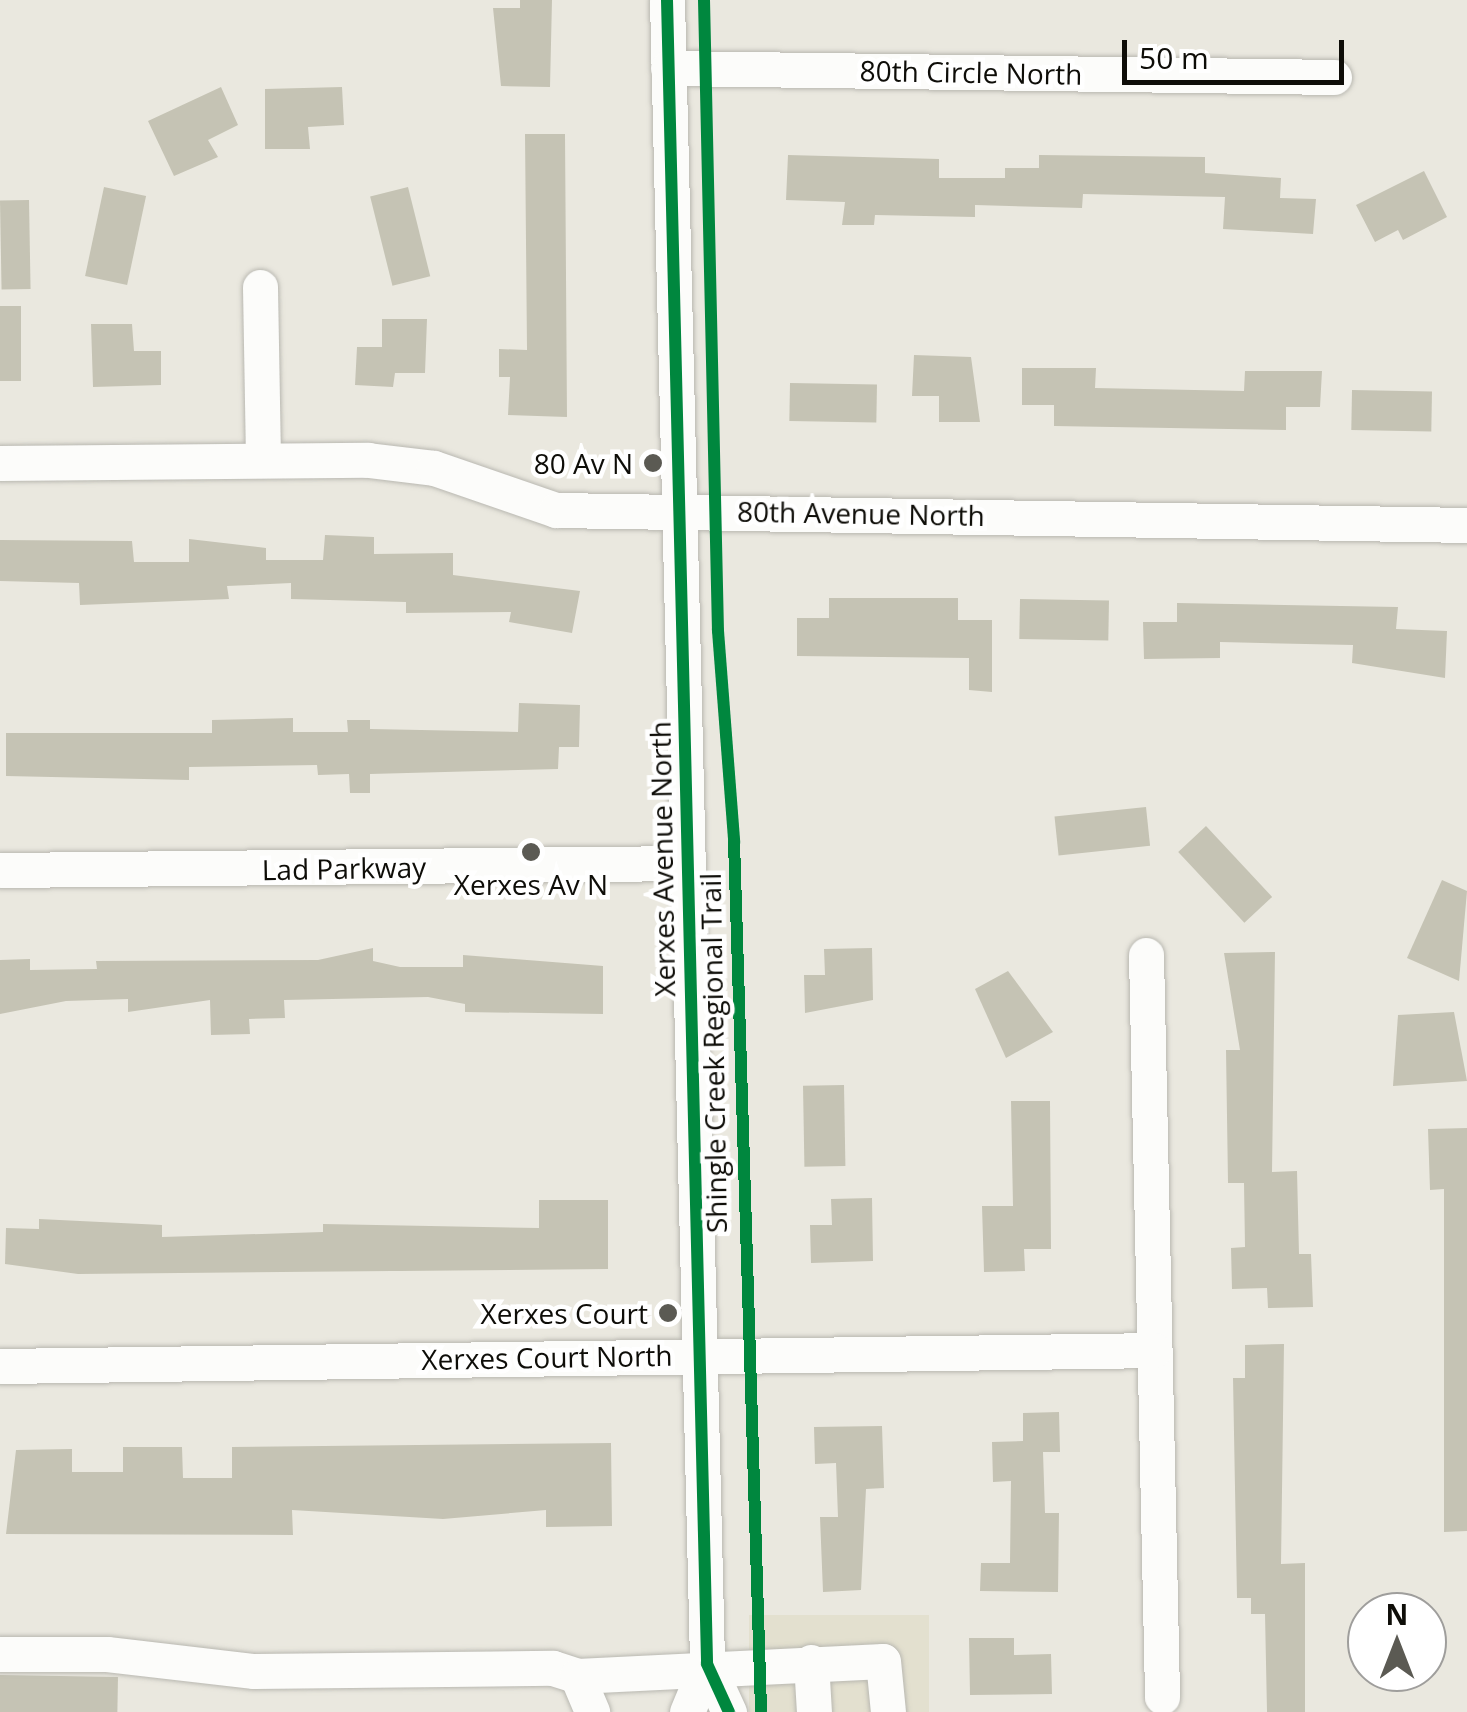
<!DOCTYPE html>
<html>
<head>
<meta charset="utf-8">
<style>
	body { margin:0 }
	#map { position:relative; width:1467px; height:1712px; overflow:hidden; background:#eae8df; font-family:"Open Sans",sans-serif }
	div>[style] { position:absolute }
	.built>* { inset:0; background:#e3e0cf; transform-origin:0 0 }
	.building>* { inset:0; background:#c5c3b4; transform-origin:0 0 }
	.roads { filter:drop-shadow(0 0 2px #b9b8b1) drop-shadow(0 0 2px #b9b8b1) }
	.minor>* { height:35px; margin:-17.5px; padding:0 17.5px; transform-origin:17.5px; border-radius:17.5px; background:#fcfcfa }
	.cycleway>* { height:12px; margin:-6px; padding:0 6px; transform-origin:6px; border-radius:6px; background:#00873e }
	.dots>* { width:28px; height:28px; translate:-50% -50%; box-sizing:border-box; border:5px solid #fff; border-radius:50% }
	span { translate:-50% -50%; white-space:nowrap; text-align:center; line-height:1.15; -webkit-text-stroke:9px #fff; paint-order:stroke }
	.street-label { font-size:28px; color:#0e0d08 }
	.poi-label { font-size:28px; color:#0e0d08 }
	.right { translate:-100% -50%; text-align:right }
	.north { position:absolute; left:1347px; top:1592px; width:100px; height:100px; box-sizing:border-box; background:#fff; border:2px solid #9f9e9c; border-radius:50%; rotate:0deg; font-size:28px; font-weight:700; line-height:40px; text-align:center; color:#0e0d08 }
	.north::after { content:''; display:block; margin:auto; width:35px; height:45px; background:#5b5a53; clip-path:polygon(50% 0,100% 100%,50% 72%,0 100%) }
	.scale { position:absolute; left:1122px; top:40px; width:222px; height:45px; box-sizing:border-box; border:5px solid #0e0d08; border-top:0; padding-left:12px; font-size:30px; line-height:35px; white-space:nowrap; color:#0e0d08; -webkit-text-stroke:8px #fff; paint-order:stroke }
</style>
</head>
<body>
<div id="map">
	<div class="built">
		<div style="left:749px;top:1615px;width:180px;height:97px"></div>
	</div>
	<div class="building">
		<div style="clip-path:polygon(520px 0,552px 0,550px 87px,501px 86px,493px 8px,520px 8px)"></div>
		<div style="clip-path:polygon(221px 87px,238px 125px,208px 140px,218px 157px,174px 176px,148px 121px)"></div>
		<div style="clip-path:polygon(342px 87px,344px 125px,308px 127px,310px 149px,265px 149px,265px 89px)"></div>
		<div style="clip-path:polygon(525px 134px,565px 134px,567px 417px,508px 415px,510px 377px,499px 377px,499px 349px,527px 350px)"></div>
		<div style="clip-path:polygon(788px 155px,939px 159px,939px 178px,1005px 178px,1005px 168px,1039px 168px,1039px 155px,1205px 157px,1205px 173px,1281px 178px,1280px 198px,1316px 199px,1313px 234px,1223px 229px,1225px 197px,1083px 194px,1082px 208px,975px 205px,975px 217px,875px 215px,874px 225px,842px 225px,845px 202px,786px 200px)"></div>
		<div style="clip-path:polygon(1424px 171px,1447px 217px,1403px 240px,1398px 230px,1375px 242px,1356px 205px)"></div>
		<div style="left:104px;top:187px;width:43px;height:91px;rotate:12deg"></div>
		<div style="left:408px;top:187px;width:92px;height:39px;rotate:76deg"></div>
		<div style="left:29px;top:200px;width:89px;height:29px;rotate:89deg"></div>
		<div style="left:0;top:306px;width:21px;height:75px"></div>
		<div style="clip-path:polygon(382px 319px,427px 319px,425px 373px,395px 373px,393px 387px,355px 385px,357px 347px,382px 347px)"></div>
		<div style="clip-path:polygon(91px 324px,132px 324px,134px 351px,161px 351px,161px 385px,93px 387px)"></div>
		<div style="clip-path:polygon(914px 355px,971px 357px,980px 422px,939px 422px,939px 396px,912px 396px)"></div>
		<div style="clip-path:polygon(1022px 368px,1096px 368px,1095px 388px,1244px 391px,1245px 371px,1322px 371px,1320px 407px,1286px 407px,1286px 430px,1054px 426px,1054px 405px,1022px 405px)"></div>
		<div style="left:790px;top:383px;width:87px;height:38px;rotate:1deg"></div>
		<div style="left:1352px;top:390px;width:80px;height:40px;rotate:1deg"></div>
		<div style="clip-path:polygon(325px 535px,374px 537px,374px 554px,453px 553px,453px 575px,580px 591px,572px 633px,509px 622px,511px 612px,406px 613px,406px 602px,291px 599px,291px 583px,227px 586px,229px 599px,80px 605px,79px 583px,0 581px,0 540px,132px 541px,134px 562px,189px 562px,189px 539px,266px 548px,266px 560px,323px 560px)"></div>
		<div style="clip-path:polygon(829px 598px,958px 598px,958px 620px,992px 620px,992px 692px,969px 690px,969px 658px,797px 656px,797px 618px,829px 618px)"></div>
		<div style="left:1020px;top:599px;width:89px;height:40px;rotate:1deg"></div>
		<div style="clip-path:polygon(1177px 603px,1398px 607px,1396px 629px,1447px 631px,1445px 678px,1352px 663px,1353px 645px,1220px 642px,1220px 658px,1144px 659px,1143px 622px,1177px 622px)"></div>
		<div style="clip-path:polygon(519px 703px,580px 705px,579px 747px,559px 747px,558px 769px,370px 774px,370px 793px,350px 793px,349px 774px,318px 775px,317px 765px,189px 767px,189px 780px,6px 776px,6px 733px,212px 733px,212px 720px,293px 718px,293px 732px,348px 732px,347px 720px,370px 720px,370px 729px,518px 732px)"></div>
		<div style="left:1146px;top:807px;width:39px;height:92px;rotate:84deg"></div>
		<div style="left:1206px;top:826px;width:97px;height:38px;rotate:47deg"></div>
		<div style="clip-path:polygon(1442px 880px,1467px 891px,1459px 981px,1407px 958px)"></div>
		<div style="clip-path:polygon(373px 948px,373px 961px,400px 967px,463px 967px,463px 955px,603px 966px,603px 1014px,465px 1012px,465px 1004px,428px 997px,284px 1000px,285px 1018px,249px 1019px,250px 1034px,211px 1035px,210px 1000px,128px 1012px,128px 999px,66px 1001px,0 1014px,0 960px,30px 959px,30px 970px,97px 969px,96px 961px,318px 960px)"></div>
		<div style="clip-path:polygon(872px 948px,873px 1000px,805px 1013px,804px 975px,825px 975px,824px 949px)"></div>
		<div style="clip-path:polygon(1275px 952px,1272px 1172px,1297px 1171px,1299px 1254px,1311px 1254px,1313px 1307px,1268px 1308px,1267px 1288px,1232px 1289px,1231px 1248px,1245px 1247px,1244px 1183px,1228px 1183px,1226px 1050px,1240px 1050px,1224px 953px)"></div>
		<div style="clip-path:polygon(1008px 971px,1053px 1032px,1006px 1058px,975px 989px)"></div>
		<div style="clip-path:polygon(1454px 1012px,1467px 1081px,1393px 1086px,1398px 1015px)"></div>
		<div style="left:844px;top:1085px;width:81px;height:41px;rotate:89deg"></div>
		<div style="clip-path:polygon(1011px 1101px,1050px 1101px,1051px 1249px,1024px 1249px,1025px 1271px,984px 1272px,982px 1206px,1013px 1206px)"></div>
		<div style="clip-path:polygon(1467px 1128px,1467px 1531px,1444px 1532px,1444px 1189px,1430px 1190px,1428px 1129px)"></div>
		<div style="clip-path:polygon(872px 1198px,873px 1261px,811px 1263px,810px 1225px,832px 1225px,831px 1199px)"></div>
		<div style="clip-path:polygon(539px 1200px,608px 1200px,608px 1269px,78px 1274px,5px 1264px,6px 1228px,39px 1229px,39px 1219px,162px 1225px,162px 1237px,323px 1232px,323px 1224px,539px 1228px)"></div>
		<div style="clip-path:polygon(1284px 1344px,1281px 1564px,1305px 1563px,1305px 1712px,1267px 1712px,1265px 1614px,1251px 1614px,1251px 1598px,1237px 1598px,1233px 1378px,1245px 1378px,1245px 1345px)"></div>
		<div style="clip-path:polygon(1059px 1412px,1060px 1452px,1043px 1452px,1045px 1513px,1059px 1513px,1058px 1592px,980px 1591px,981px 1563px,1010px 1563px,1011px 1481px,993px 1482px,992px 1442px,1023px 1441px,1023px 1413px)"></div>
		<div style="clip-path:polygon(882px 1426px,884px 1488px,866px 1489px,861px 1590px,823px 1592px,820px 1517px,838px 1517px,836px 1463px,815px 1464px,814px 1427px)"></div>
		<div style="clip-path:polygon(611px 1443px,612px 1526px,546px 1527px,546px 1510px,443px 1519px,292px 1510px,293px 1535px,6px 1534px,16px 1450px,72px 1449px,72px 1472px,123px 1472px,123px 1447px,182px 1447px,183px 1478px,232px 1478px,232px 1447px)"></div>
		<div style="clip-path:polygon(969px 1638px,1014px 1638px,1014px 1655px,1051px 1654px,1052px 1694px,970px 1695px)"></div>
		<div style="left:0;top:1675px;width:118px;height:37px;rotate:1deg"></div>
	</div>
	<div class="roads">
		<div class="minor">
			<div style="left:667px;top:0;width:1664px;rotate:88.62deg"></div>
			<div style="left:707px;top:1664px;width:53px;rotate:65.4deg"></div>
			<div style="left:668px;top:68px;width:666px;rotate:0.77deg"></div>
			<div style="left:260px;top:287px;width:173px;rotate:89deg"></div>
			<div style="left:0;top:463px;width:368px;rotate:-0.5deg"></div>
			<div style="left:368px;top:460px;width:66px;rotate:6.9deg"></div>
			<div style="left:434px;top:468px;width:129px;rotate:19deg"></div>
			<div style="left:556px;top:510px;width:911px;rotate:0.94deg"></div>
			<div style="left:0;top:870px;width:688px;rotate:-0.58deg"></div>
			<div style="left:1146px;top:955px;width:742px;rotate:88.76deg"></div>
			<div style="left:0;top:1366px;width:1154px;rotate:-0.79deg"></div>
			<div style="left:0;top:1654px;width:107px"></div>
			<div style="left:107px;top:1654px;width:148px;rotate:6.6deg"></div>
			<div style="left:254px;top:1671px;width:299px;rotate:-0.6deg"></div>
			<div style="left:553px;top:1668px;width:25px;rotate:18deg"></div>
			<div style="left:577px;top:1676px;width:39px;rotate:67deg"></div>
			<div style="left:811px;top:1662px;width:50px;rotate:86.6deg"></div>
			<div style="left:577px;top:1676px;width:306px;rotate:-2.8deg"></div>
			<div style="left:883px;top:1661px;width:51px;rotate:84.4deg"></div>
			<div style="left:687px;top:1712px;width:52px;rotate:-67.4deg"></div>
		</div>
	</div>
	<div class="cycleway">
		<div style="left:667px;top:0;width:1664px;rotate:88.62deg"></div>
		<div style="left:707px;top:1664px;width:53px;rotate:65.4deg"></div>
		<div style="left:704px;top:0;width:631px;rotate:88.73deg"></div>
		<div style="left:718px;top:631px;width:211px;rotate:85.6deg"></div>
		<div style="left:734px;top:841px;width:871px;rotate:88.22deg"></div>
	</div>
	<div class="dots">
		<div style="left:653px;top:463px;background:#5b5a53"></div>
		<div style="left:531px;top:852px;background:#5b5a53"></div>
		<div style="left:668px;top:1313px;background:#5b5a53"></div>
	</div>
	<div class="street-label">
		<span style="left:971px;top:72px;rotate:1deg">80th Circle North</span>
		<span style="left:861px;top:513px;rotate:1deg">80th Avenue North</span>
		<span style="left:662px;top:859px;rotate:-91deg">Xerxes Avenue North</span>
		<span style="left:344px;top:868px;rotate:-1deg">Lad Parkway</span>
		<span style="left:713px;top:1053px;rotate:-91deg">Shingle Creek Regional Trail</span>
		<span style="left:547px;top:1357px;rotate:-1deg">Xerxes Court North</span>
	</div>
	<div class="poi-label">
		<span class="right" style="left:633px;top:463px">80 Av N</span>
		<span style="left:531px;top:884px">Xerxes Av N</span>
		<span class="right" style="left:648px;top:1313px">Xerxes Court</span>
	</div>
	<div class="north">N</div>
	<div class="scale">50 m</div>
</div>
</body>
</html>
